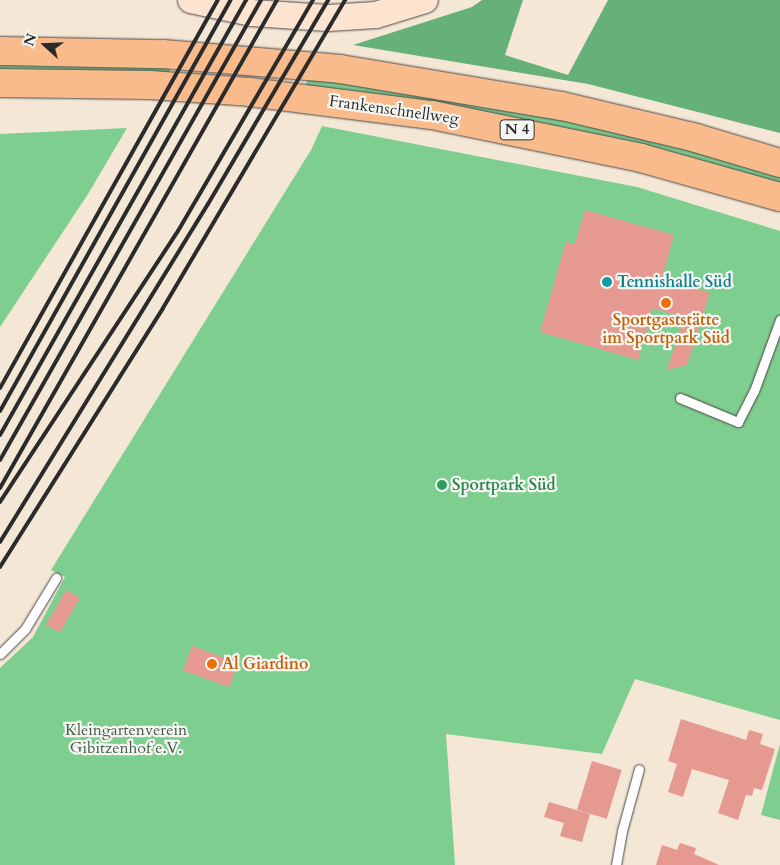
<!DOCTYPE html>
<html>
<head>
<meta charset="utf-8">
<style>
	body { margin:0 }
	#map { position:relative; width:780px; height:865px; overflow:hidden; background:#f4e7d6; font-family:Cardo,serif }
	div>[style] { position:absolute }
	.green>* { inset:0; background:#7ece8f; transform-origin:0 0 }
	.forest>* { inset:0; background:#66b17a }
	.building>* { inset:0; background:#e69990; transform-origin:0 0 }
	.roads { filter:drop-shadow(0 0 1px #494745) drop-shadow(0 0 1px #494745) }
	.service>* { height:9px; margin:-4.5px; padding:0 4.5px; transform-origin:4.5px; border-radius:4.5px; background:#fff }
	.secondary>* { height:26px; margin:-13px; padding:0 13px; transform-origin:13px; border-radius:13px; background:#fde4d1 }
	.trunk>* { height:28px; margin:-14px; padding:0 14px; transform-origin:14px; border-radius:14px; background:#fabb8c }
	.rail>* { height:4px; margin:-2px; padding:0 2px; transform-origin:2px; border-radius:2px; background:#2b2b2b }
	.dots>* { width:14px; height:14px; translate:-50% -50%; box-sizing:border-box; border:2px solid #f6f6f2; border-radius:50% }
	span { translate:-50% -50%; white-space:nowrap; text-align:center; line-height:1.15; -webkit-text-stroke:4.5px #f6f6f2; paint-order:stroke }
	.shield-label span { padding:1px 4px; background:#f6f6f2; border:1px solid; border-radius:4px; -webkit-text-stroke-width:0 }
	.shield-label { font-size:15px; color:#2b2b2b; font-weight:700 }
	.street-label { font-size:16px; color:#2b2b2b }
	.culture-label { font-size:16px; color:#0d838f; font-weight:700 }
	.left { translate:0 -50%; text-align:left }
	.food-label { font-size:16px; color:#c56008; font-weight:700 }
	.leisure-label { font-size:16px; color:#27864d; font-weight:700 }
	.park-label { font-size:16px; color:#445c49 }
	.north { position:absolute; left:20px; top:20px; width:50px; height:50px; -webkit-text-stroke:4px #f6f6f2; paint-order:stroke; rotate:290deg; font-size:14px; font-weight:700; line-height:20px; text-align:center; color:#2b2b2b }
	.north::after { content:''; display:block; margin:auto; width:18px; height:22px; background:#2b2b2b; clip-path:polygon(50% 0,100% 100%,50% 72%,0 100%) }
</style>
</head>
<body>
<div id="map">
	<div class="green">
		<div style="left:0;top:62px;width:170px;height:11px;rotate:1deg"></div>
		<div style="clip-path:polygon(310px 76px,617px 129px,780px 175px,780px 188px,304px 88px)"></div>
		<div style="clip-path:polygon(322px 126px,637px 187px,780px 231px,780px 720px,635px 679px,602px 754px,446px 734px,455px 865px,0 865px,0 668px,33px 637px,65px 577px,51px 570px,311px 150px)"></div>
		<div style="clip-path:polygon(127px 128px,88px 194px,0 327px,0 134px)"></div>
		<div style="clip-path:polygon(780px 744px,780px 820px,761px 815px)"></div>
	</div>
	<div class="forest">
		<div style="clip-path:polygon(482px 0,523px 0,505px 55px,568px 75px,608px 0,780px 0,780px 133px,588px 84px,353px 45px,472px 7px)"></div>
	</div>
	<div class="building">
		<div style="clip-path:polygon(585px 210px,674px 235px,662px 278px,710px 293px,687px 365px,667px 370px,684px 318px,653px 308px,638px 360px,540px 332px,566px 242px,575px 244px)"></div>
		<div style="left:66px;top:590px;width:16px;height:40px;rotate:30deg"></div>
		<div style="left:192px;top:646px;width:49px;height:26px;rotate:20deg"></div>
		<div style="clip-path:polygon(681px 719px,746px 740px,749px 730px,763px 734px,760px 744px,775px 749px,762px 790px,754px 788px,752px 796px,746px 795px,738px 820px,718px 813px,729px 780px,692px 769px,683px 797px,668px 792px,677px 764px,668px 761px)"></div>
		<div style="left:592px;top:761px;width:31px;height:51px;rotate:17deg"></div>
		<div style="clip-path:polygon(549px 802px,590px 814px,582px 842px,560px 836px,564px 823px,544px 817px)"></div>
		<div style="clip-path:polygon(680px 843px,696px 848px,694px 854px,719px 865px,656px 865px,662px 845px,677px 850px)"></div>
	</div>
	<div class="roads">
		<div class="service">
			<div style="left:680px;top:398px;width:63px;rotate:22.5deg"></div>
			<div style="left:738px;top:422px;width:35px;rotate:-63deg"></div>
			<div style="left:754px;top:391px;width:76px;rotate:-69.9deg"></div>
			<div style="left:0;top:654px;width:35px;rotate:-45deg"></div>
			<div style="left:25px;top:629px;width:60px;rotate:-58.7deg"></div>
			<div style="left:616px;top:865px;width:35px;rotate:-80deg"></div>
			<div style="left:622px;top:831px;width:64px;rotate:-74.7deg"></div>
		</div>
		<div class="secondary">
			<div style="left:191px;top:0;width:61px;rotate:12.2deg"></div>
			<div style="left:251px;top:13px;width:77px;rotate:3.7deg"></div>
			<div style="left:328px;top:18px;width:48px;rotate:-3.6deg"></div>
			<div style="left:376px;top:15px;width:51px;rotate:-17deg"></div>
		</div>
		<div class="trunk">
			<div style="left:0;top:51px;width:163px;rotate:1.1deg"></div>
			<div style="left:163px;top:54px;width:178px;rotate:4.8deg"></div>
			<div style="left:340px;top:69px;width:225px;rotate:9.5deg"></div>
			<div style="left:562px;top:106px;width:138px;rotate:13.4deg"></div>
			<div style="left:696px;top:138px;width:88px;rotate:16.6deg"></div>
			<div style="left:0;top:83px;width:150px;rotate:0.8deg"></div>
			<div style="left:150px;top:85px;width:99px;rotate:4deg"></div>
			<div style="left:249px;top:92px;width:184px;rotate:7.2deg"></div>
			<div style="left:432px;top:115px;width:213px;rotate:11.6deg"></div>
			<div style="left:641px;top:158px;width:144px;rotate:15.7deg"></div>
		</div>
	</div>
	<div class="rail">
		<div style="left:0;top:388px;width:445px;rotate:-60.7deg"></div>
		<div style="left:0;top:411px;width:471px;rotate:-60.7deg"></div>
		<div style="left:0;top:435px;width:500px;rotate:-60.5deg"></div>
		<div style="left:0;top:460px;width:529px;rotate:-60.43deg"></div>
		<div style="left:0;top:488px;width:561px;rotate:-60.42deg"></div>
		<div style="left:0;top:502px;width:324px;rotate:-56.7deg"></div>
		<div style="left:178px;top:231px;width:268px;rotate:-59.7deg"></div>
		<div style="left:0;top:542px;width:397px;rotate:-58.4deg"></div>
		<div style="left:208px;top:204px;width:237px;rotate:-59.5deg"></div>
		<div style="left:0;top:567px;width:306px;rotate:-57.8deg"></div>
		<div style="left:163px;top:308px;width:358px;rotate:-59.4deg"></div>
	</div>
	<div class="dots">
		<div style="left:607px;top:282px;background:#0f9aa8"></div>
		<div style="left:666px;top:303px;background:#e8710a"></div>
		<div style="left:442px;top:485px;background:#2e9e5b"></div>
		<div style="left:212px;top:664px;background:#e8710a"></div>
	</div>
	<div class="shield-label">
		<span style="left:517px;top:130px">N 4</span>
	</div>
	<div class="street-label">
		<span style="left:394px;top:110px;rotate:8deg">Frankenschnellweg</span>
	</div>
	<div class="culture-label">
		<span class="left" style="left:617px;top:282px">Tennishalle Süd</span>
	</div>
	<div class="food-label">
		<span style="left:666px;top:329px">Sportgaststätte<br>im Sportpark Süd</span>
		<span class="left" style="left:222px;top:664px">Al Giardino</span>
	</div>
	<div class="leisure-label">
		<span class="left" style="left:452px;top:485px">Sportpark Süd</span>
	</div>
	<div class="park-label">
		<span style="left:126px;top:739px">Kleingartenverein<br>Gibitzenhof e.V.</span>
	</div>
	<div class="north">N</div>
</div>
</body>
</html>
